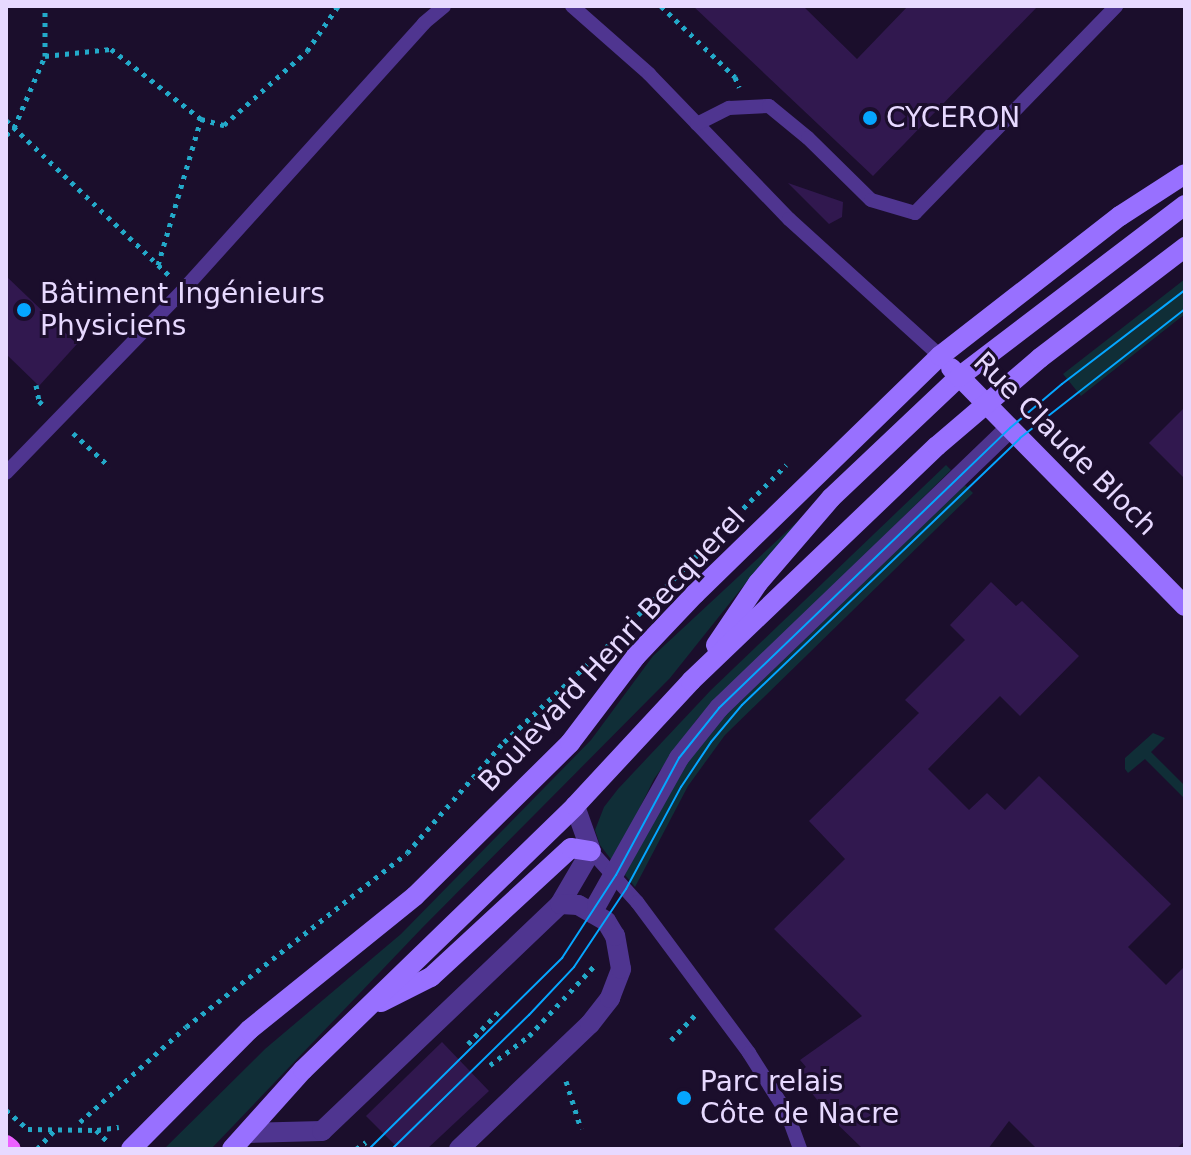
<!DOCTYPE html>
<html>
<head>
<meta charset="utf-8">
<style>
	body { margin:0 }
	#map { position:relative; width:1191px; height:1155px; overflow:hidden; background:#1b0e2c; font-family:"DejaVu Sans",sans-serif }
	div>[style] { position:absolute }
	.green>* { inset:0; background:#102e37 }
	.building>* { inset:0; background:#31184f }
	.path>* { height:5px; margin-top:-2.5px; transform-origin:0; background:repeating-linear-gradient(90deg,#23a9c9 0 4px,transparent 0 10px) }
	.lane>* { height:14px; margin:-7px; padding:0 7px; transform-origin:7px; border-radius:7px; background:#4f3590 }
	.street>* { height:20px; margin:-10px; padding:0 10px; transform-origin:10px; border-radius:10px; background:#4f3590 }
	.secondary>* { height:20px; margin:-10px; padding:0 10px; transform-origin:10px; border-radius:10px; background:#9870ff }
	.primary>* { height:20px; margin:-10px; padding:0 10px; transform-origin:10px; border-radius:10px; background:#ec60ff }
	.tram>* { height:2px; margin:-1px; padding:0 1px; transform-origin:1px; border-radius:1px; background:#05a6ff }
	.dots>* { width:22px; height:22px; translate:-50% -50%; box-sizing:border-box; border:4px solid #1b0e2c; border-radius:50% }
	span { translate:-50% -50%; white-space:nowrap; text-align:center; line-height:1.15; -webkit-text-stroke:6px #1b0e2c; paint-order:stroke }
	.poi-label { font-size:28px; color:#e7d9ff }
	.left { translate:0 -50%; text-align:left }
	.street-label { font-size:28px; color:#e7d9ff }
	.frame { position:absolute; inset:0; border:8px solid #e7d9ff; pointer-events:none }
</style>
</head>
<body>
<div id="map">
	<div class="green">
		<div style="clip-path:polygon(1185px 279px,1185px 314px,1081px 396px,1063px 374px)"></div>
		<div style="clip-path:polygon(899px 427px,757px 569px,670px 678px,423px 927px,211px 1149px,164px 1149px,265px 1049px,401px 934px,591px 740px,653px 656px)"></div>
		<div style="clip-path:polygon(946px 465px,951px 470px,698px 718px,654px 779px,613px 862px,600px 845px,595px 830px,604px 807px,618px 789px,711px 690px)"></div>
		<div style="clip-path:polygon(963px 483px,973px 493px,725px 735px,688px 786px,635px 887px,625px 875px,649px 825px,681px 771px,725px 715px)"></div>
		<div style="clip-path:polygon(1153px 733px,1165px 738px,1151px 752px,1185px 786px,1185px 799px,1145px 759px,1128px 773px,1125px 769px,1125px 758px)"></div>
	</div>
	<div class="building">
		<div style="clip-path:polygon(693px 6px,803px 6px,857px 59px,908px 6px,1038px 6px,873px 176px)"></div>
		<div style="clip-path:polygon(788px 183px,843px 202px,842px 217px,829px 224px)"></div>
		<div style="clip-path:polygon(6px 276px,77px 344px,39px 386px,6px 354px)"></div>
		<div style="clip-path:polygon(1185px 407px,1185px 479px,1149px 443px)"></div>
		<div style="clip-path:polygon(991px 582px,1016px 606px,1022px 601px,1079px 656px,1020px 716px,1000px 696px,928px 769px,969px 810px,987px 793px,1005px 810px,1039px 776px,1171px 904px,1128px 947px,1166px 985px,1185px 966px,1185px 1141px,1176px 1149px,1037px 1149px,1009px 1121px,988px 1149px,863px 1149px,832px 1119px,797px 1074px,806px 1067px,800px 1060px,862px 1016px,774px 929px,845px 859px,809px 821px,919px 713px,905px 700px,965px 640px,950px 625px)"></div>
		<div style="clip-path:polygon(442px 1042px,489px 1091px,427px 1149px,399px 1149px,366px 1116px)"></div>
	</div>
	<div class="path">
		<div style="left:661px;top:6px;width:103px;rotate:43.8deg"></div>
		<div style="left:735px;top:77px;width:11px;rotate:68deg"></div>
		<div style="left:45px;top:56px;width:66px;rotate:-6.1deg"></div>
		<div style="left:111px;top:49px;width:114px;rotate:37.9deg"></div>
		<div style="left:201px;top:119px;width:24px;rotate:15deg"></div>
		<div style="left:224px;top:125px;width:111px;rotate:-41.7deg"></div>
		<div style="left:307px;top:51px;width:55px;rotate:-55.4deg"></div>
		<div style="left:6px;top:120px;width:228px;rotate:43.6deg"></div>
		<div style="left:6px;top:135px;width:11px;rotate:-41deg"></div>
		<div style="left:14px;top:128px;width:78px;rotate:-66.7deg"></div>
		<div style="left:45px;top:56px;width:50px;rotate:-90deg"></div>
		<div style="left:158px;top:265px;width:152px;rotate:-73.6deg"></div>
		<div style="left:36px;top:385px;width:16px;rotate:79deg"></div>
		<div style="left:39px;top:401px;width:8px;rotate:45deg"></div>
		<div style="left:73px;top:433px;width:50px;rotate:42.6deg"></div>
		<div style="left:638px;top:615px;width:211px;rotate:-45.4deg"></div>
		<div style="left:671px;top:1040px;width:35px;rotate:-46deg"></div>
		<div style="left:468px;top:1044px;width:50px;rotate:-46.6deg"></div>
		<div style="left:490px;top:1065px;width:49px;rotate:-36.6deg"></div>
		<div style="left:529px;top:1036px;width:97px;rotate:-47.1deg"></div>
		<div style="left:566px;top:1081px;width:50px;rotate:72.6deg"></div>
		<div style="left:6px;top:1110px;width:29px;rotate:41deg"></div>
		<div style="left:28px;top:1129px;width:68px;rotate:0.8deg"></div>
		<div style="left:96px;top:1130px;width:18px;rotate:45deg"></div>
		<div style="left:80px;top:1122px;width:142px;rotate:-41.9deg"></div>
		<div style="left:186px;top:1027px;width:281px;rotate:-38.2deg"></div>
		<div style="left:407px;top:853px;width:147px;rotate:-48.9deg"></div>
		<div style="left:504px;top:742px;width:156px;rotate:-42.9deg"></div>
		<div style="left:97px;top:1130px;width:22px;rotate:-8deg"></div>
		<div style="left:37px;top:1149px;width:26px;rotate:-47deg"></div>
		<div style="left:356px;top:1149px;width:12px;rotate:-35deg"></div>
	</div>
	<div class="lane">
		<div style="left:572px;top:6px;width:103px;rotate:41.4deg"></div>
		<div style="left:649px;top:74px;width:202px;rotate:46deg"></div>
		<div style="left:789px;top:219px;width:204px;rotate:42.2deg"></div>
		<div style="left:697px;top:124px;width:36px;rotate:-27deg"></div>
		<div style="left:729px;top:108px;width:40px;rotate:-2.9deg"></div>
		<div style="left:769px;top:106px;width:50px;rotate:39.4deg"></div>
		<div style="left:808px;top:138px;width:88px;rotate:44.5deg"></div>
		<div style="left:871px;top:200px;width:46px;rotate:16.5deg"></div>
		<div style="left:915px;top:213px;width:289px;rotate:-45.8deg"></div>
		<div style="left:6px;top:473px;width:256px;rotate:-45.9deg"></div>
		<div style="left:184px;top:289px;width:358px;rotate:-47.9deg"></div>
		<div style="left:424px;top:23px;width:26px;rotate:-40deg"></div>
		<div style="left:591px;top:851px;width:69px;rotate:48deg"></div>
		<div style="left:637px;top:902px;width:188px;rotate:53.4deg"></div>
		<div style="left:749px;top:1053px;width:71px;rotate:57.7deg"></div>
		<div style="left:787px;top:1113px;width:38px;rotate:70deg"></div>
	</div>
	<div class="street">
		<div style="left:592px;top:913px;width:178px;rotate:-60.7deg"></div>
		<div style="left:679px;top:758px;width:64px;rotate:-51.3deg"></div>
		<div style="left:719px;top:708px;width:404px;rotate:-43.9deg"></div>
		<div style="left:247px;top:1133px;width:75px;rotate:-1.5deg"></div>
		<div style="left:322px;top:1131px;width:329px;rotate:-43.6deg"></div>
		<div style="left:560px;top:904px;width:61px;rotate:-59.7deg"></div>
		<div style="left:591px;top:851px;width:48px;rotate:-109.6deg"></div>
		<div style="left:459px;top:1149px;width:181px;rotate:-43.7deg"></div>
		<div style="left:590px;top:1024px;width:33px;rotate:-52deg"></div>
		<div style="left:610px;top:998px;width:31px;rotate:-69deg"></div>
		<div style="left:621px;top:969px;width:34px;rotate:-100deg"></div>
		<div style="left:615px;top:936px;width:17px;rotate:-121deg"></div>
		<div style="left:606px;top:921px;width:32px;rotate:-150deg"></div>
		<div style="left:578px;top:905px;width:18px;rotate:-177deg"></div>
	</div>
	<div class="secondary">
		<div style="left:951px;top:368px;width:334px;rotate:45.5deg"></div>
		<div style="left:716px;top:645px;width:75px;rotate:-55.9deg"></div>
		<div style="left:758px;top:583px;width:112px;rotate:-49.3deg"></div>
		<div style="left:831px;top:498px;width:176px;rotate:-43.4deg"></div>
		<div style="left:959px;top:377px;width:284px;rotate:-37.3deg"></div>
		<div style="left:381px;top:1002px;width:56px;rotate:-26.6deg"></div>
		<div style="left:431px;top:977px;width:190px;rotate:-42.7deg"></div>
		<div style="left:571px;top:848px;width:20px;rotate:9deg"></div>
		<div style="left:131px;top:1149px;width:168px;rotate:-45.2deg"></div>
		<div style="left:249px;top:1030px;width:213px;rotate:-38.9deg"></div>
		<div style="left:415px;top:896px;width:218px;rotate:-44.6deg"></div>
		<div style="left:570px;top:743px;width:109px;rotate:-52.8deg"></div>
		<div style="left:636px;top:656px;width:86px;rotate:-46.4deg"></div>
		<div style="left:695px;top:594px;width:342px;rotate:-44.2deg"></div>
		<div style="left:940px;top:356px;width:228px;rotate:-37.9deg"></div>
		<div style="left:1120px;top:216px;width:77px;rotate:-32.9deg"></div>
		<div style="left:232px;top:1149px;width:106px;rotate:-48.1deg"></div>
		<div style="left:303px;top:1070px;width:379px;rotate:-44.1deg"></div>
		<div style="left:575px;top:806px;width:171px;rotate:-47.1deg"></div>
		<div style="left:691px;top:681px;width:340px;rotate:-43.7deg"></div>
		<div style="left:937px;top:446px;width:135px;rotate:-40.5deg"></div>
		<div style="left:1040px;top:358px;width:183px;rotate:-37.4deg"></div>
	</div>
	<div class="primary">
		<div style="left:6px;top:1145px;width:6px;rotate:39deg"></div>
	</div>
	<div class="tram">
		<div style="left:369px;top:1149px;width:272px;rotate:-44.7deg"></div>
		<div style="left:562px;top:958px;width:99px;rotate:-57deg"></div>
		<div style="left:616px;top:875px;width:133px;rotate:-61.7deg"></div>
		<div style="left:679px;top:758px;width:64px;rotate:-51.3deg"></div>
		<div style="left:719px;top:708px;width:404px;rotate:-43.9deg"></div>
		<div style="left:1010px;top:428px;width:68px;rotate:-40.2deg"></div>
		<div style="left:1062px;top:384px;width:155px;rotate:-37.4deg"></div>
		<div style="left:392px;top:1149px;width:192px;rotate:-44.4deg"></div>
		<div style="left:529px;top:1015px;width:66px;rotate:-46.8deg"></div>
		<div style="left:574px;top:967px;width:94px;rotate:-56.3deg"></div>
		<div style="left:626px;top:889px;width:116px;rotate:-61.7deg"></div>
		<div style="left:681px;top:787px;width:54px;rotate:-56.3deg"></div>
		<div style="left:711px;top:742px;width:48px;rotate:-50deg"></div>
		<div style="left:742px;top:705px;width:385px;rotate:-43.8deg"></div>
		<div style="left:1020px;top:438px;width:209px;rotate:-38deg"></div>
	</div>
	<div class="dots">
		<div style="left:870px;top:118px;background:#05a6ff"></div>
		<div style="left:24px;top:310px;background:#05a6ff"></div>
		<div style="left:684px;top:1098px;background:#05a6ff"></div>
	</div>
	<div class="poi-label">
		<span class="left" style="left:886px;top:118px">CYCERON</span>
		<span class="left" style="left:40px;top:310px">Bâtiment Ingénieurs<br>Physiciens</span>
		<span class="left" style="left:700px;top:1098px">Parc relais<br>Côte de Nacre</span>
	</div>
	<div class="street-label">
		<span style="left:1065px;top:444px;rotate:45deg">Rue Claude Bloch</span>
		<span style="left:612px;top:650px;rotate:-47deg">Boulevard Henri Becquerel</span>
	</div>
	<div class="frame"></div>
</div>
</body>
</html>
